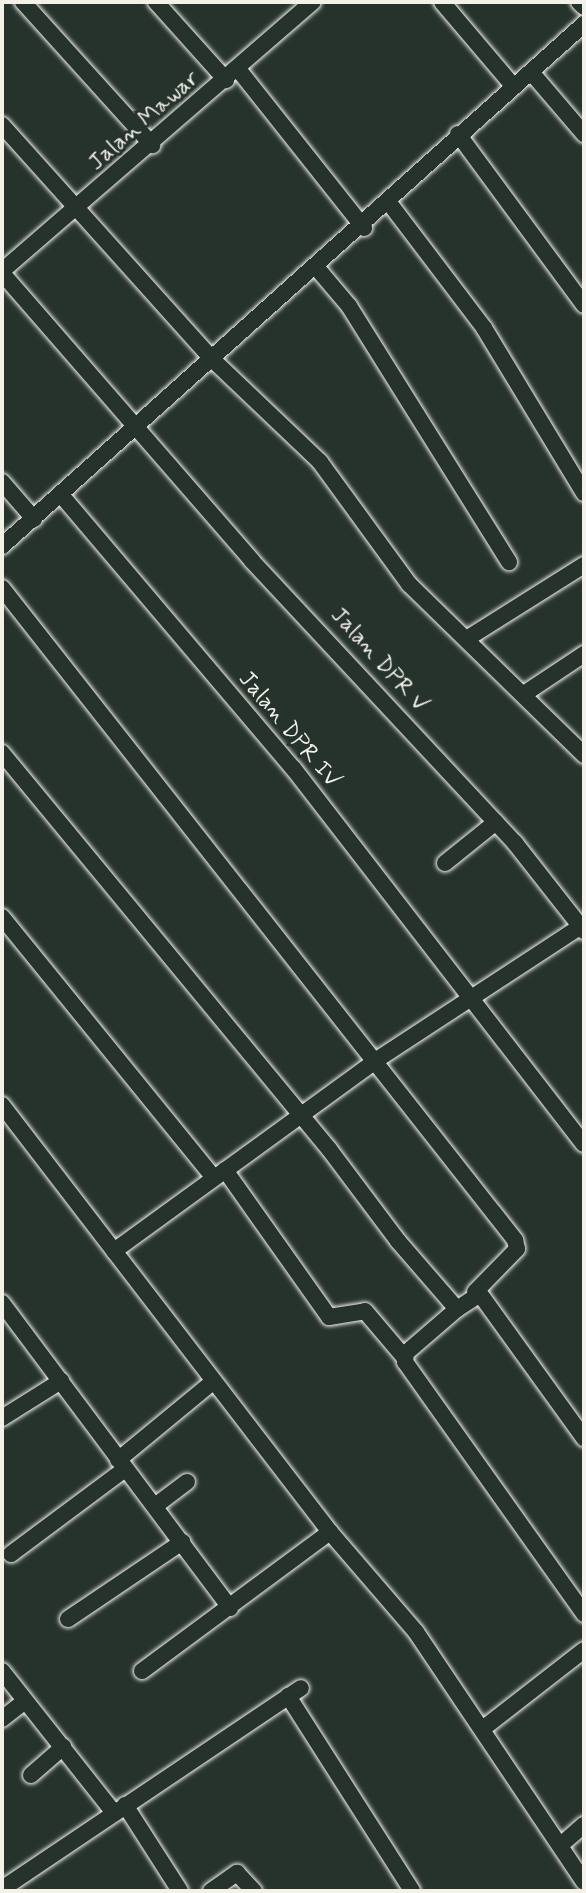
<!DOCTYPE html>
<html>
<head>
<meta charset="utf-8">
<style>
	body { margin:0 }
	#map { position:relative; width:586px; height:1893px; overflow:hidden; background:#26332d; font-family:Mynerve,sans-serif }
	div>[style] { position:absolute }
	.roads { filter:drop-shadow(0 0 2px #f4f1e8) drop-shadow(0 0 2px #f4f1e8) }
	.street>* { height:16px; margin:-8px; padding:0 8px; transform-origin:8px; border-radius:8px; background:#26332d }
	span { translate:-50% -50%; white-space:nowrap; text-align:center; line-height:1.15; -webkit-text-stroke:6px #26332d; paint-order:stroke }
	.street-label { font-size:23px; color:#f4f1e8 }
	.frame { position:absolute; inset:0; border:4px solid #f4f1e8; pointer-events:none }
</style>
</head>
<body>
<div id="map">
	<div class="roads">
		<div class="street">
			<div style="left:23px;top:2px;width:193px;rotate:47.9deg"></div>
			<div style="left:156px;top:2px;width:105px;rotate:48.1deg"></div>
			<div style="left:442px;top:2px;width:111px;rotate:49.7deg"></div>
			<div style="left:579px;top:2px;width:7px;rotate:45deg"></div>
			<div style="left:238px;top:69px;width:203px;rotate:51.6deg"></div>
			<div style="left:531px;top:72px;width:82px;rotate:49.5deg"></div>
			<div style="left:2px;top:125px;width:316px;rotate:48.1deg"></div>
			<div style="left:213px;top:360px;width:148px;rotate:43.6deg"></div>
			<div style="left:320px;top:462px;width:151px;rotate:53.9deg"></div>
			<div style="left:409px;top:584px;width:245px;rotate:44.3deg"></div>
			<div style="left:458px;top:134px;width:212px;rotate:53.6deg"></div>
			<div style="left:390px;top:204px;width:156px;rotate:52.8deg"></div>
			<div style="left:484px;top:328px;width:193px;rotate:58.8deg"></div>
			<div style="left:316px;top:267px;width:51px;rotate:49.8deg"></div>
			<div style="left:349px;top:306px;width:302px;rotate:58deg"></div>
			<div style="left:2px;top:271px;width:411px;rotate:-40.9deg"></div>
			<div style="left:2px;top:273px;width:381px;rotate:49deg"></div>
			<div style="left:252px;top:561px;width:386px;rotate:47deg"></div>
			<div style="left:515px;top:843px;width:112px;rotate:51.9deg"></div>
			<div style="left:2px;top:482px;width:49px;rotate:49.1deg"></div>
			<div style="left:62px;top:496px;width:357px;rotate:49.7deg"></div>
			<div style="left:293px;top:768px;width:475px;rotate:52.3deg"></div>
			<div style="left:2px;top:546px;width:782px;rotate:-41.89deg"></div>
			<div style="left:2px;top:588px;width:830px;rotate:51.8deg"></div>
			<div style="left:515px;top:1240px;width:9px;rotate:77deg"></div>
			<div style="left:517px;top:1249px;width:60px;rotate:134.3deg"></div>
			<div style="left:468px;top:638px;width:137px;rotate:-32.2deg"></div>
			<div style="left:524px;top:694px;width:72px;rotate:-33.7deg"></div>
			<div style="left:2px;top:753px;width:514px;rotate:50.45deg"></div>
			<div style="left:329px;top:1149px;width:115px;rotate:53.1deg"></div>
			<div style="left:398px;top:1241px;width:90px;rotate:49.1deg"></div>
			<div style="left:457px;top:1309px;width:27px;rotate:-33deg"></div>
			<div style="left:480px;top:1294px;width:178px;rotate:54.2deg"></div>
			<div style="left:445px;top:863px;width:65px;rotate:-38.8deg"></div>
			<div style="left:2px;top:917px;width:336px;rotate:50.9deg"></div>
			<div style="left:2px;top:1105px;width:538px;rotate:52.47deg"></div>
			<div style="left:330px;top:1532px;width:132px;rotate:49.3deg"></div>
			<div style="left:416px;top:1632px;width:301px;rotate:56.1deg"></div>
			<div style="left:225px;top:1170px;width:180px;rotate:54.7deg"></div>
			<div style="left:329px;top:1317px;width:36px;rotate:-9deg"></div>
			<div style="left:365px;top:1311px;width:60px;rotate:49.7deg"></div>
			<div style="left:114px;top:1251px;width:326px;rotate:-36deg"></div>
			<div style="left:378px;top:1059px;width:246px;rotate:-33.2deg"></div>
			<div style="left:2px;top:1303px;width:381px;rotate:53.2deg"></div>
			<div style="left:457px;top:1309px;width:67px;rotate:139.2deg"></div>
			<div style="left:406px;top:1353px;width:9px;rotate:96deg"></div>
			<div style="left:405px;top:1362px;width:309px;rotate:54.6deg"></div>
			<div style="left:2px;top:1418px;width:70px;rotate:-32.1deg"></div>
			<div style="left:118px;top:1460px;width:124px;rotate:-39.5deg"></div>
			<div style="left:155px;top:1506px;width:40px;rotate:-37deg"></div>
			<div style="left:11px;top:1554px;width:142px;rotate:-36.7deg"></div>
			<div style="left:68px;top:1619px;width:138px;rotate:-34deg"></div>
			<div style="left:2px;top:1671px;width:181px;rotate:51.7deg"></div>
			<div style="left:142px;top:1671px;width:234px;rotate:-36.5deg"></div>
			<div style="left:288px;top:1696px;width:231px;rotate:57.5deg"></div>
			<div style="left:2px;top:1719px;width:29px;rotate:-38deg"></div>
			<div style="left:485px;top:1727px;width:125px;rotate:-37.9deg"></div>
			<div style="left:31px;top:1775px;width:43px;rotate:-41.2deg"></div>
			<div style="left:125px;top:1805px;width:102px;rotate:57.4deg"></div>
			<div style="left:563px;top:1843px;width:28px;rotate:-41deg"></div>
			<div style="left:2px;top:1889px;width:360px;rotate:-33.9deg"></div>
			<div style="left:211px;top:1891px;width:32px;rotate:-35deg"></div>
			<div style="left:237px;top:1873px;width:25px;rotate:47deg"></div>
		</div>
	</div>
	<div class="street-label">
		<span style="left:144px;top:121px;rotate:-41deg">Jalan Mawar</span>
		<span style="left:379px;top:660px;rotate:48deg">Jalan DPR V</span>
		<span style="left:289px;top:730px;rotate:50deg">Jalan DPR IV</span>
	</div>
	<div class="frame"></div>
</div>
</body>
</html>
